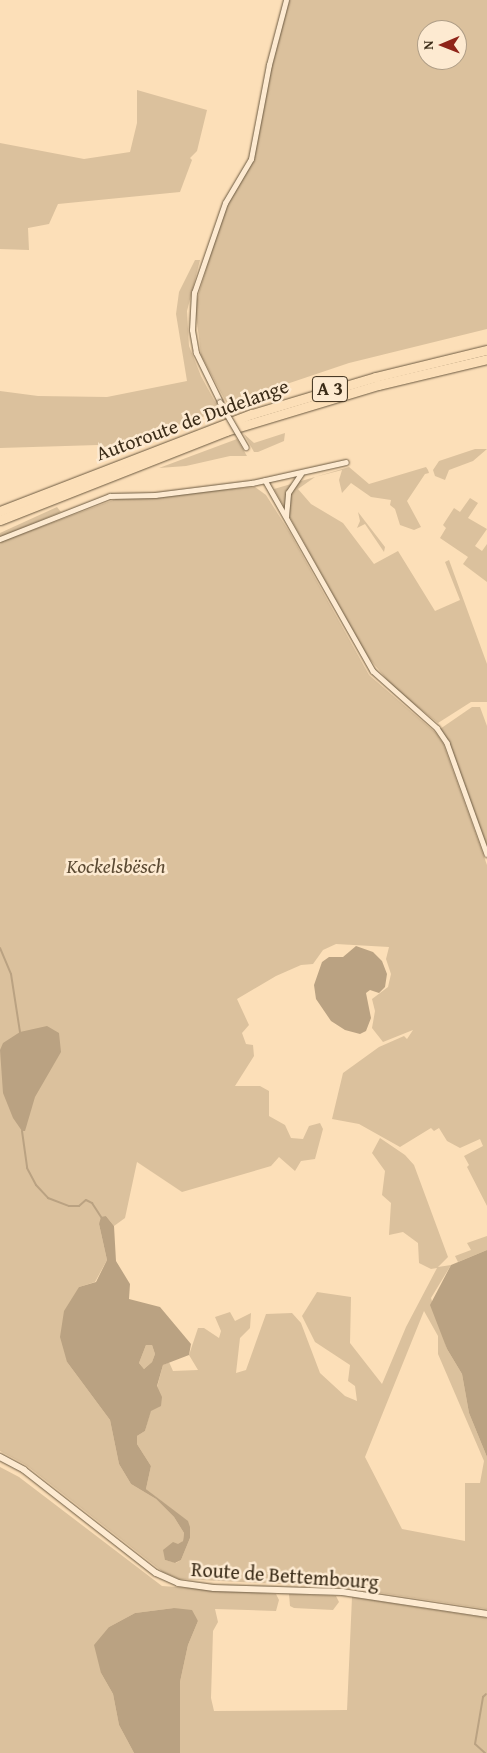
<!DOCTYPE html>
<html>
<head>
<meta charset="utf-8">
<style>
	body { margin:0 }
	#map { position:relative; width:487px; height:1753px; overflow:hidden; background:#fcdfb8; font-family:"Gentium Book Plus",serif }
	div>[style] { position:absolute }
	.green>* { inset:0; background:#dbc19d }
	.water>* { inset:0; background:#baa282 }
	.stream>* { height:2px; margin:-1px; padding:0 1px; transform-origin:1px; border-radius:1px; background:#baa282 }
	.roads { filter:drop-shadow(0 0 1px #6b5940) drop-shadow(0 0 1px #6b5940) }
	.minor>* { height:4.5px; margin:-2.25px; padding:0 2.25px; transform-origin:2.25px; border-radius:2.25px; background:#fdead1 }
	.secondary>* { height:6px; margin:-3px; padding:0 3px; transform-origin:3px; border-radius:3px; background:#fdead1 }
	.motorway>* { height:9px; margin:-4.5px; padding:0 4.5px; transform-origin:4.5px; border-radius:4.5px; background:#fcdfb8 }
	.bridges { filter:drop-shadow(0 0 1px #6b5940) drop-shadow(0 0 1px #6b5940) }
	.minor-bridge>* { height:4.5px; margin:-2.25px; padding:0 2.25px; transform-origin:2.25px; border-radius:2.25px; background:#fdead1 }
	span { translate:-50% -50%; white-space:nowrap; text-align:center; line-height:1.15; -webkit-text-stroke:5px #fdead1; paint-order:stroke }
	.shield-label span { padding:1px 4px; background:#fdead1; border:1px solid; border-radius:4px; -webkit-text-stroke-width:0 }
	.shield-label { font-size:19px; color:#3b2c18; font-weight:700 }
	.street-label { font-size:20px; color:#3b2c18 }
	.park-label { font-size:20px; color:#5b4a33; font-style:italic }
	.north { position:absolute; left:417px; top:20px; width:50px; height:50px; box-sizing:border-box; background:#fdead1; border:1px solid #af9e87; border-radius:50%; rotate:269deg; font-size:14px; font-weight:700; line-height:20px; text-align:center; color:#3b2c18 }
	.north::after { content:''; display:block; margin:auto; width:18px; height:22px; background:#8f2418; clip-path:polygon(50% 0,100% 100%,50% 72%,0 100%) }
</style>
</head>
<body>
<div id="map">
	<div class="green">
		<div style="clip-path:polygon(evenodd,286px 0,487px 0,487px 329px,349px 363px,227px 404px,201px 355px,195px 306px,229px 194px,242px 179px,251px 159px,269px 65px,286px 0,427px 30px,457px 30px,457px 60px,427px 60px,427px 30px)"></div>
		<div style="clip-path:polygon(137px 90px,207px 110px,197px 151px,190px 158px,192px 160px,180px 192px,58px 204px,49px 224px,28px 228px,29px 250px,0 249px,0 143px,84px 159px,130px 152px,137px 123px)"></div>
		<div style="clip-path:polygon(195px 260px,200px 260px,187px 311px,189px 346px,201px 376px,220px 411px,106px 449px,98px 445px,0 448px,0 391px,38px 396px,107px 397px,187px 381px,176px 314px,179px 292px)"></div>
		<div style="clip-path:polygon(285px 433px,284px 441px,258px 452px,254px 452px,244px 434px,254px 443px)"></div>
		<div style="clip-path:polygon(237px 439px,247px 456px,230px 456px,186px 466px,159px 468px)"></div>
		<div style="clip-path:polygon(475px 449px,487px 449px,473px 461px,449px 470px,445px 480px,435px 476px,433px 470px,439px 461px)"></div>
		<div style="clip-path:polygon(349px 467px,369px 484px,426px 467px,428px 470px,429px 473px,425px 474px,407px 501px,421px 527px,414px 530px,400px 525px,395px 509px,390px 505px,391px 500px,371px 497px,351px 483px,342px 493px,339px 480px,342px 470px,315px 477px,298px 489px,311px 504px,343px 523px,374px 564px,398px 551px,435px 611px,460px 600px,445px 562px,449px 560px,487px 664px,487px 702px,471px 702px,438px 723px,394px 688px,368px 657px,274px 489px)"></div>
		<div style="clip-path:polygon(evenodd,255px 487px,266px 495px,290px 533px,369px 675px,436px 733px,443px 743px,487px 865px,487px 1206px,467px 1167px,469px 1165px,464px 1156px,483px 1146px,480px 1139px,460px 1148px,447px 1141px,439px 1128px,434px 1131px,431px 1128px,400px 1147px,359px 1124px,332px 1119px,343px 1073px,379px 1047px,404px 1036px,407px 1039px,413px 1030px,383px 1042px,372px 1028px,375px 1011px,372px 999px,388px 987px,391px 974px,386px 959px,389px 947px,336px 944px,323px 950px,313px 964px,301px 965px,276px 976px,237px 999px,249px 1025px,242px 1033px,246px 1044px,253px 1045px,254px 1056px,235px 1086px,260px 1086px,269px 1091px,269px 1116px,285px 1125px,291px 1138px,303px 1139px,309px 1126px,320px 1123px,323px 1129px,315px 1159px,301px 1161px,295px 1171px,279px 1157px,271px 1166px,182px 1192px,137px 1162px,125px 1218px,114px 1226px,106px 1216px,99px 1224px,107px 1260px,95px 1282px,79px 1287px,67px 1362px,110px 1420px,119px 1464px,131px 1484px,156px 1499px,174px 1517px,184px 1533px,183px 1541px,165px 1560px,176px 1563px,181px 1560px,190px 1538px,170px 1508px,146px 1489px,151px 1466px,137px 1444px,137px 1436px,145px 1431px,163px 1365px,169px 1362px,173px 1371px,198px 1370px,189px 1355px,198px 1328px,204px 1328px,219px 1338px,221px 1331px,215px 1317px,230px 1312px,235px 1321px,251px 1313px,250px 1328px,240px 1338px,236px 1373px,246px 1370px,266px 1314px,292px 1313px,301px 1323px,320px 1373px,345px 1396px,357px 1401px,355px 1386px,348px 1381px,350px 1365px,315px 1342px,302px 1316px,317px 1292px,351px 1297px,350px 1343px,382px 1384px,406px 1327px,437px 1268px,431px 1269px,419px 1263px,418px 1243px,403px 1232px,389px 1235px,391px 1203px,382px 1195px,385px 1171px,372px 1153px,380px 1138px,405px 1155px,414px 1165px,448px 1257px,438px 1267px,451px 1265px,431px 1298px,447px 1349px,462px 1374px,469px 1413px,487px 1457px,487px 1609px,342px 1587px,179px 1579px,163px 1572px,26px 1465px,0 1451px,0 542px,116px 499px,255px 487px,424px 1311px,438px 1336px,438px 1354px,484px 1461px,480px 1483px,465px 1483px,465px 1541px,402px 1529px,365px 1457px,424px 1311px)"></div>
		<div style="clip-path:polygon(470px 498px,478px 503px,468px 518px,487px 529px,475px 546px,482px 551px,487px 544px,487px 582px,463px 564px,468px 557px,440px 538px,446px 528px,443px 525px,454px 508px,460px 512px)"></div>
		<div style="clip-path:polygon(57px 507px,61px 512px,0 537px,0 533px)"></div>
		<div style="clip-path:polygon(358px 512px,385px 547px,384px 552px,365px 524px,357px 528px,360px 521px)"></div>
		<div style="clip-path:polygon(472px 707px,480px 707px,487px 726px,487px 848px,449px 742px,440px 729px)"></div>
		<div style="clip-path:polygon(487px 1236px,487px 1250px,458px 1262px,455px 1256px,471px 1250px,467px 1243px)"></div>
		<div style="clip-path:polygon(146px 1345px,152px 1345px,155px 1354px,152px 1362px,144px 1369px,139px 1363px)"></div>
		<div style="clip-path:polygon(0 1467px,19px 1477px,162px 1586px,276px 1594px,279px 1600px,276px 1611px,215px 1609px,218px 1622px,213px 1631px,211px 1698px,214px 1711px,347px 1710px,352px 1597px,487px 1618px,487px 1753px,180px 1753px,180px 1682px,188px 1645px,198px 1621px,174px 1608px,135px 1613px,109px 1627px,101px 1673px,113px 1694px,119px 1725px,134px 1753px,0 1753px)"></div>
		<div style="clip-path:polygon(289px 1594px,336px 1596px,339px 1602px,333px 1610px,294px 1608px,290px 1606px)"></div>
	</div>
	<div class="water">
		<div style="clip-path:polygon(356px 946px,373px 952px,382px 961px,387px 974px,385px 987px,379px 993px,370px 990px,366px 993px,371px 1018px,366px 1031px,360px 1034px,345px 1030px,331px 1021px,316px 999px,314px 985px,322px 962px,329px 957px,343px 957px)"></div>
		<div style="clip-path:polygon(47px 1026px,59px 1033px,61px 1052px,35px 1097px,25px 1131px,22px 1131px,13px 1118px,3px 1093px,0 1050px,3px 1043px,20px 1032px)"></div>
		<div style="clip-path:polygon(evenodd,106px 1216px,114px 1226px,116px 1261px,130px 1284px,129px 1299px,160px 1307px,191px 1344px,189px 1355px,163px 1365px,157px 1386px,162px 1397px,161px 1406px,151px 1411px,145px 1431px,137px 1436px,137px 1444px,151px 1466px,146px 1489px,188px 1521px,190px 1527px,190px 1538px,181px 1560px,175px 1563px,165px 1560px,163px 1550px,173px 1542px,178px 1544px,183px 1541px,184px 1533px,174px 1517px,156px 1499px,131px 1484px,119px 1464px,110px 1420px,67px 1362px,60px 1337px,64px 1311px,79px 1287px,96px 1282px,107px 1260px,99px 1224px,101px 1217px,106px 1216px,146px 1345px,152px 1345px,155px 1354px,152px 1362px,144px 1369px,139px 1363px,146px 1345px)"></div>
		<div style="clip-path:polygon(487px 1250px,487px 1457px,469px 1413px,462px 1374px,447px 1349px,430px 1305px,451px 1265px)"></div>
		<div style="clip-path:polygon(174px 1608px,192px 1610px,198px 1621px,188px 1645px,180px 1682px,180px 1753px,134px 1753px,119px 1725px,113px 1694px,101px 1673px,94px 1645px,109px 1627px,135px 1613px)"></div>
	</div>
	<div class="stream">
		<div style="left:0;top:948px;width:28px;rotate:67deg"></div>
		<div style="left:11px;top:974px;width:59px;rotate:81.2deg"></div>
		<div style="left:22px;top:1131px;width:37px;rotate:82deg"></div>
		<div style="left:27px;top:1168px;width:19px;rotate:62deg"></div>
		<div style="left:36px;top:1185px;width:18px;rotate:47deg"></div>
		<div style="left:48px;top:1198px;width:22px;rotate:21deg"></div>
		<div style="left:69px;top:1206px;width:10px"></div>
		<div style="left:79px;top:1206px;width:9px;rotate:-41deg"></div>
		<div style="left:86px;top:1200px;width:7px;rotate:27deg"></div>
		<div style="left:92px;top:1203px;width:17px;rotate:57deg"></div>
		<div style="left:485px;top:1753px;width:13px;rotate:-138deg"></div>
		<div style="left:475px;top:1744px;width:48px;rotate:-80.3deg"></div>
		<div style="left:483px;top:1697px;width:4px;rotate:-45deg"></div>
	</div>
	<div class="roads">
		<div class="minor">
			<div style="left:220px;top:402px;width:55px;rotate:-116.1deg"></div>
			<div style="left:196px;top:353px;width:23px;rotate:-100deg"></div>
			<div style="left:192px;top:330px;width:37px;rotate:-87deg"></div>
			<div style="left:194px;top:293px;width:95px;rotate:-71deg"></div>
			<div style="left:225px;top:203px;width:51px;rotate:-59.4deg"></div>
			<div style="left:251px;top:159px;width:96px;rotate:-79.2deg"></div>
			<div style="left:269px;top:65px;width:67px;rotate:-75.3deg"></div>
			<div style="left:265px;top:480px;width:219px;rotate:60.5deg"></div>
			<div style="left:373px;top:671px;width:86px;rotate:41.7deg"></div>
			<div style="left:437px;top:728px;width:18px;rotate:56deg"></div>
			<div style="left:447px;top:743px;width:118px;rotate:70.2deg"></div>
			<div style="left:286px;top:517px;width:24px;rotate:-85deg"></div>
			<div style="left:288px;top:493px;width:23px;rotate:-56deg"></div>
			<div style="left:0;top:539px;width:118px;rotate:-21.4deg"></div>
			<div style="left:110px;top:496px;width:45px;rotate:-1.3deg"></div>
			<div style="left:155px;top:495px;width:98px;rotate:-7.1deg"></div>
			<div style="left:252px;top:483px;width:96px;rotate:-12.6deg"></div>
		</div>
		<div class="secondary">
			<div style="left:0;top:1457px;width:27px;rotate:28deg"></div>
			<div style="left:24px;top:1470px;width:167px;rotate:38deg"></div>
			<div style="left:156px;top:1573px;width:24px;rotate:24deg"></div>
			<div style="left:178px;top:1583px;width:36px;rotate:8deg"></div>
			<div style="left:214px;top:1588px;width:128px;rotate:1.8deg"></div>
			<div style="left:342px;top:1592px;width:147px;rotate:8.6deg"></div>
		</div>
		<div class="motorway">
			<div style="left:0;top:511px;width:270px;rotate:-21.1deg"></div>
			<div style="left:252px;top:414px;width:128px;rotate:-16.7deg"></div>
			<div style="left:375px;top:377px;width:115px;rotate:-13.6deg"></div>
			<div style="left:0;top:520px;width:243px;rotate:-21.5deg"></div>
			<div style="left:226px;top:431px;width:159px;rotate:-16.8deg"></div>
			<div style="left:378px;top:385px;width:112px;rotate:-13.4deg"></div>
		</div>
	</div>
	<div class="bridges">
		<div class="minor-bridge">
			<div style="left:220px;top:402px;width:52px;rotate:60deg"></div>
		</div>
	</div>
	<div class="shield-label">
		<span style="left:330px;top:389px">A 3</span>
	</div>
	<div class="street-label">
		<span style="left:192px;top:419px;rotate:-20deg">Autoroute de Dudelange</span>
		<span style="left:285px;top:1575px;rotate:4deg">Route de Bettembourg</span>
	</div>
	<div class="park-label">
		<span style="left:116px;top:865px">Kockelsbësch</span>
	</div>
	<div class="north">N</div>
</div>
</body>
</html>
